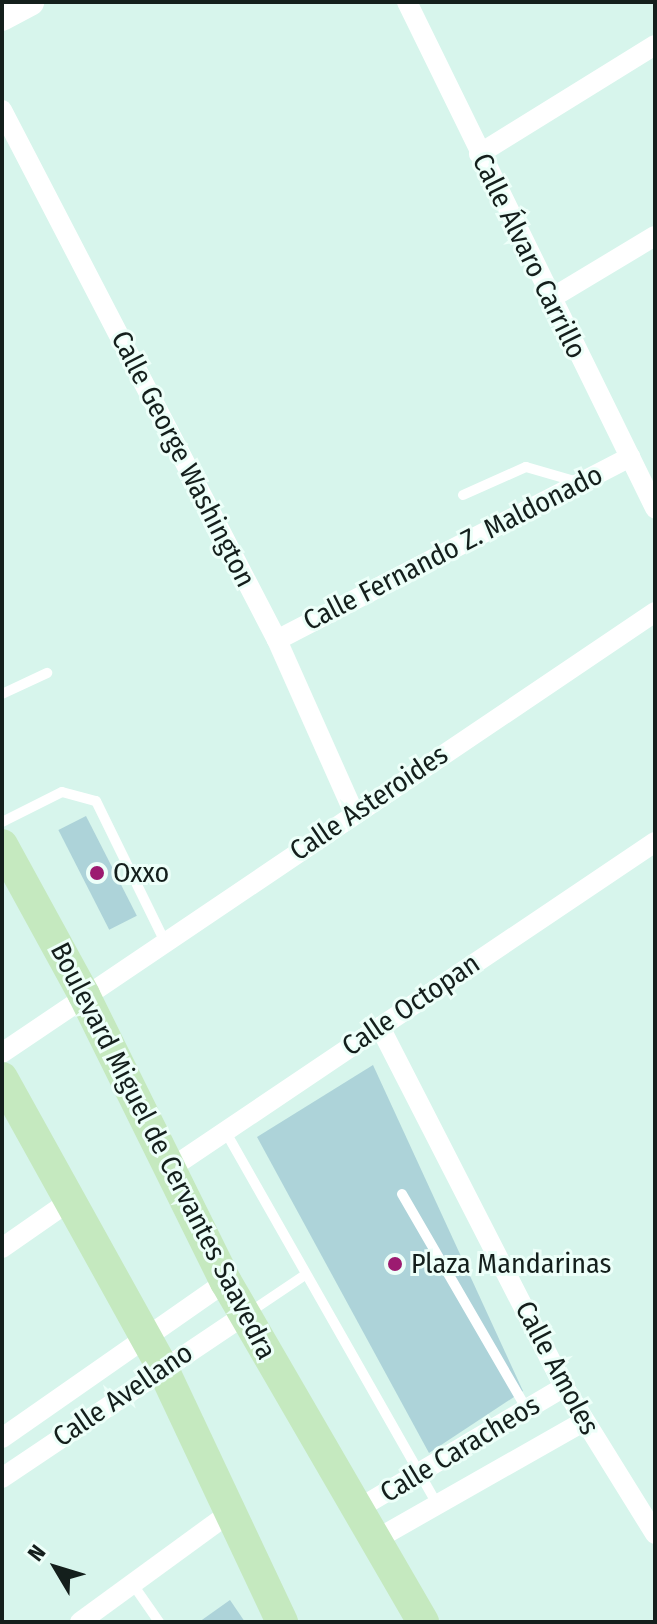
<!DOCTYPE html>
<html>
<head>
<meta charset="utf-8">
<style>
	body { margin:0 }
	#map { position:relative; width:657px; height:1624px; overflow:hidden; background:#d7f5ec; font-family:"Fira Sans Condensed",sans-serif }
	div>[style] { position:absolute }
	.building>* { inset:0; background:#add3d9; transform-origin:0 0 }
	.lane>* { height:10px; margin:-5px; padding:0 5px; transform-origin:5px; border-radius:5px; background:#fff }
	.street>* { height:20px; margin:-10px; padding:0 10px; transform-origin:10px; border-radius:10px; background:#fff }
	.secondary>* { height:28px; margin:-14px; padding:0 14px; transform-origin:14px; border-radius:14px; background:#fff }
	.primary>* { height:32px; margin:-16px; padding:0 16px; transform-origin:16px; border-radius:16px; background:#c5e9bf }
	.dots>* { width:22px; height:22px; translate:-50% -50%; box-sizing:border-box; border:4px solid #edfff9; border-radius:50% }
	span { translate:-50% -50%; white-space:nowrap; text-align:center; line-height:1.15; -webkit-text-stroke:6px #edfff9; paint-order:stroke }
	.street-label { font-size:28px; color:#141f1c }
	.poi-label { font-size:28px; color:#141f1c }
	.left { translate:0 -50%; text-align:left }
	.frame { position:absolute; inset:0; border:4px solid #141f1c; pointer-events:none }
	.north { position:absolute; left:16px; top:1528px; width:80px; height:80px; -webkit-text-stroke:6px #edfff9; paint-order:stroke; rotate:308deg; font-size:22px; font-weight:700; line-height:32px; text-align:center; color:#141f1c }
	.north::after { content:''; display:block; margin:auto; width:28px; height:36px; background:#141f1c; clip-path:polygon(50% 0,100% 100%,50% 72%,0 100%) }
</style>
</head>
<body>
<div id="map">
	<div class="building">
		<div style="left:86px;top:816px;width:112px;height:31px;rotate:63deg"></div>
		<div style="clip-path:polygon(373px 1065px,523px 1391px,429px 1453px,257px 1137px)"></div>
		<div style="clip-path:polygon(230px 1600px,245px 1622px,199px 1622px)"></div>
	</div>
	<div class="lane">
		<div style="left:463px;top:495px;width:69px;rotate:-24deg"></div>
		<div style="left:526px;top:467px;width:54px;rotate:16.1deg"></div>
		<div style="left:2px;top:694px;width:50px;rotate:-25deg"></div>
		<div style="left:2px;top:822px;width:67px;rotate:-26.6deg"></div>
		<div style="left:62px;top:792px;width:35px;rotate:15deg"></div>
		<div style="left:96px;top:801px;width:155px;rotate:63.9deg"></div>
		<div style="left:224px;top:1129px;width:434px;rotate:60.4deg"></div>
		<div style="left:402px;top:1194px;width:250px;rotate:59.9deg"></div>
		<div style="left:250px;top:1312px;width:66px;rotate:-33.9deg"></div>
		<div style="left:134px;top:1586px;width:44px;rotate:55.2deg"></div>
	</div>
	<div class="street">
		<div style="left:407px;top:2px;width:564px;rotate:63.89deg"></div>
		<div style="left:2px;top:110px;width:597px;rotate:62.58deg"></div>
		<div style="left:277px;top:640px;width:189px;rotate:66deg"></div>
		<div style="left:479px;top:154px;width:207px;rotate:-31.8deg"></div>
		<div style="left:550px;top:299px;width:122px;rotate:-31deg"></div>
		<div style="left:277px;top:640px;width:398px;rotate:-27.4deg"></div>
		<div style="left:380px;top:1027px;width:404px;rotate:62.9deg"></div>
		<div style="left:564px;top:1387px;width:173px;rotate:58.2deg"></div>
		<div style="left:2px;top:1053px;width:788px;rotate:-34.03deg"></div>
		<div style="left:168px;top:1170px;width:587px;rotate:-33.96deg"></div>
		<div style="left:2px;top:1248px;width:84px;rotate:-34.8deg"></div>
		<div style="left:2px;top:1438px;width:273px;rotate:-34.9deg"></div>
		<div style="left:2px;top:1478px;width:293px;rotate:-33.9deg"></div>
		<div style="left:356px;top:1510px;width:242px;rotate:-30.6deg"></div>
		<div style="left:375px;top:1540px;width:239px;rotate:-29.6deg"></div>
		<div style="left:80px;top:1622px;width:188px;rotate:-36.1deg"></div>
	</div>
	<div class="secondary">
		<div style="left:2px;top:17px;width:32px;rotate:-28deg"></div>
	</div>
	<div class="primary">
		<div style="left:2px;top:845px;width:171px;rotate:61.3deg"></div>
		<div style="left:84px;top:995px;width:320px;rotate:63.7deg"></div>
		<div style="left:226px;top:1282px;width:393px;rotate:59.9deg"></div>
		<div style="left:2px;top:1078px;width:330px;rotate:61deg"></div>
		<div style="left:162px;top:1367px;width:282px;rotate:64.8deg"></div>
	</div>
	<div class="dots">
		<div style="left:97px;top:873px;background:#9c1b70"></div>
		<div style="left:395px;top:1264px;background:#9c1b70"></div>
	</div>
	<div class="street-label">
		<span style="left:529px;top:256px;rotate:64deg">Calle Álvaro Carrillo</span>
		<span style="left:183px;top:459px;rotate:63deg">Calle George Washington</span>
		<span style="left:453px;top:548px;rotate:-27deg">Calle Fernando Z. Maldonado</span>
		<span style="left:369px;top:803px;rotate:-34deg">Calle Asteroides</span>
		<span style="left:411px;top:1005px;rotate:-34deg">Calle Octopan</span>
		<span style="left:163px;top:1151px;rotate:63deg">Boulevard Miguel de Cervantes Saavedra</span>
		<span style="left:557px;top:1368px;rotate:62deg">Calle Amoles</span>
		<span style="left:123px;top:1395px;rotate:-34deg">Calle Avellano</span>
		<span style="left:460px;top:1449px;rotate:-31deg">Calle Caracheos</span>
	</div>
	<div class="poi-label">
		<span class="left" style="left:113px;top:873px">Oxxo</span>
		<span class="left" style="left:411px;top:1264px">Plaza Mandarinas</span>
	</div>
	<div class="frame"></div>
	<div class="north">N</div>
</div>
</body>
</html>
